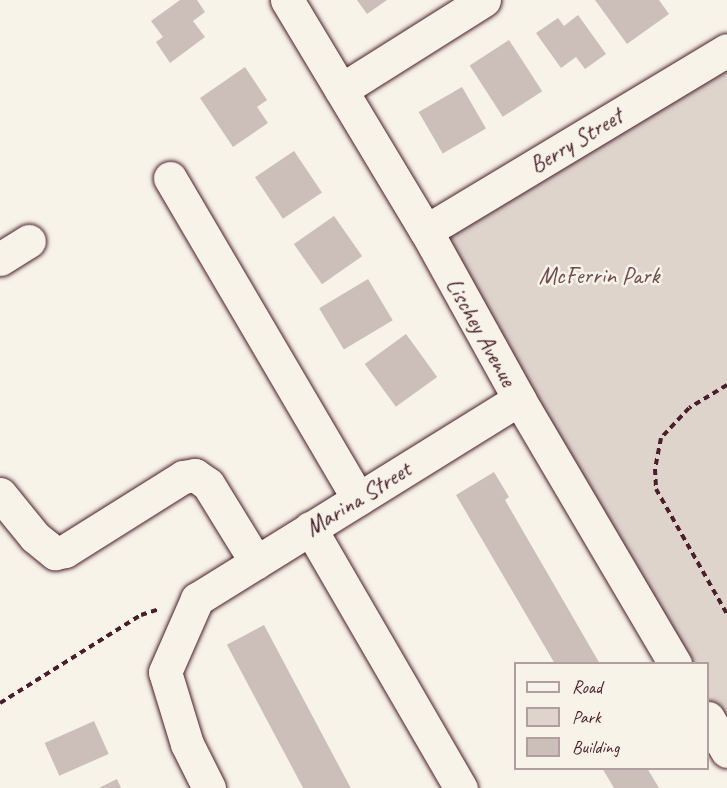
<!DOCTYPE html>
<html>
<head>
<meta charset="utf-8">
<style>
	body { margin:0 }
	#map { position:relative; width:727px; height:788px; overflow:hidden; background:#f7f3e8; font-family:Caveat,sans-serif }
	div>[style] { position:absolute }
	.green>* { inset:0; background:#ded4cc }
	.building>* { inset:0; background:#ccbfb9; transform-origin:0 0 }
	.path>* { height:4px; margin-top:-2px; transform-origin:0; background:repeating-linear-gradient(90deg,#4a1f2b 0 6px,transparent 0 10.5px) }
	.roads { filter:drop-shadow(0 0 2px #4a1f2b) drop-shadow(0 0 2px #4a1f2b) }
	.minor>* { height:33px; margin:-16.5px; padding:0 16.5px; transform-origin:16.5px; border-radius:16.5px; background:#f7f3e8 }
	span { translate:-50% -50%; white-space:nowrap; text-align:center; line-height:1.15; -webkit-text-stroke:5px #f7f3e8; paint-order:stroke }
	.street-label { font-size:24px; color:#4a1f2b }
	.park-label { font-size:24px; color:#6f4c53 }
	.legend { position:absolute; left:514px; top:662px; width:195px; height:108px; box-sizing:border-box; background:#f7f3e8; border:2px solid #b29e9c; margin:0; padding:8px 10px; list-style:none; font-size:18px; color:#4a1f2b }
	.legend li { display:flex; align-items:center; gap:12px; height:30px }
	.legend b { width:30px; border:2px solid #b29e9c }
</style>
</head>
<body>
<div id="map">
	<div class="green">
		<div style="clip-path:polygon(727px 50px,727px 749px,708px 716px,708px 664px,677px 663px,426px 231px)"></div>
	</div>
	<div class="building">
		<div style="clip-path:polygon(180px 0,197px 0,205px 12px,193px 21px,205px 37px,170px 63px,156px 42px,163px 37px,151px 21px)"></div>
		<div style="clip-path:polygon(357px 0,387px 0,367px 14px)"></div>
		<div style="clip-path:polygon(595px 0,659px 0,669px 14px,627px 44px)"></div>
		<div style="clip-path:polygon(578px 15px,606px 54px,585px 69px,576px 57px,561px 68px,536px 33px,558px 18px,564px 26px)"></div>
		<div style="left:509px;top:40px;width:61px;height:47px;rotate:57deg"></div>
		<div style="clip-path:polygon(245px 67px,267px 100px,257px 107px,268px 123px,233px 147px,200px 98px)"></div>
		<div style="left:462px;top:87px;width:48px;height:50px;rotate:60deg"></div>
		<div style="left:294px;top:151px;width:50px;height:47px;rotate:56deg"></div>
		<div style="left:334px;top:216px;width:49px;height:49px;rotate:55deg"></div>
		<div style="left:368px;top:279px;width:48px;height:57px;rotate:59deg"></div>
		<div style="left:406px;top:334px;width:53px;height:51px;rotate:54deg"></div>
		<div style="clip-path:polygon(494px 472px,509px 497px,505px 500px,600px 664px,555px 664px,456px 495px)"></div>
		<div style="left:264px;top:625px;width:185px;height:42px;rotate:62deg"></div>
		<div style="left:94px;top:721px;width:36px;height:54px;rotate:66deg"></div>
		<div style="clip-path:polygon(602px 768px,647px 768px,659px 788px,614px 788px)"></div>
		<div style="clip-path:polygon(117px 779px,121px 788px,99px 788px)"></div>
	</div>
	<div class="path">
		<div style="left:727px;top:385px;width:44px;rotate:148.8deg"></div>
		<div style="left:689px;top:408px;width:41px;rotate:133deg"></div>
		<div style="left:661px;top:438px;width:32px;rotate:101deg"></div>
		<div style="left:655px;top:469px;width:20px;rotate:87deg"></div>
		<div style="left:656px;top:489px;width:144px;rotate:60.4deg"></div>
		<div style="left:0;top:703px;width:166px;rotate:-32deg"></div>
		<div style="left:141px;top:615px;width:19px;rotate:-18deg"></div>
	</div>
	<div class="roads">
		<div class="minor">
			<div style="left:287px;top:0;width:270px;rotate:59deg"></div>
			<div style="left:426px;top:231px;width:192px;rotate:61deg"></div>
			<div style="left:519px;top:399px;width:308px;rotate:59.5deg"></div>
			<div style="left:341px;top:90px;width:169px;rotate:-32.2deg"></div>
			<div style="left:170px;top:178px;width:372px;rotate:59.6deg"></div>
			<div style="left:426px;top:231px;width:351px;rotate:-31deg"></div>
			<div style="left:0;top:259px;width:34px;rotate:-32deg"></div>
			<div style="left:0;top:494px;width:55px;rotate:50.9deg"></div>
			<div style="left:35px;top:537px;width:26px;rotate:39deg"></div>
			<div style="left:55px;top:553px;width:10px;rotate:-11deg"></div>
			<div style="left:65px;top:551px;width:139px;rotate:-32.1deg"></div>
			<div style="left:183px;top:477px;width:12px;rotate:-9deg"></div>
			<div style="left:195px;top:475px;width:16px;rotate:35deg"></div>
			<div style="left:208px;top:484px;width:92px;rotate:58.4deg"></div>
			<div style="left:310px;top:528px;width:301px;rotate:59.9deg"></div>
			<div style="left:708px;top:718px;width:38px;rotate:60deg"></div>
			<div style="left:209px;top:788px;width:49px;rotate:-116.6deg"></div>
			<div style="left:187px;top:744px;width:75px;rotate:-107deg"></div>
			<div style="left:165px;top:672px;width:80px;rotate:-66.3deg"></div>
			<div style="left:197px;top:599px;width:379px;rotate:-31.8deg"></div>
		</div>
	</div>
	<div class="street-label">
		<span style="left:576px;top:141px;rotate:-31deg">Berry Street</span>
		<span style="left:481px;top:332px;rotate:61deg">Lischey Avenue</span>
		<span style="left:358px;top:499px;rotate:-32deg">Marina Street</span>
	</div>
	<div class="park-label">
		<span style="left:599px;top:276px">McFerrin Park</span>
	</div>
	<ul class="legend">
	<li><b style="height:8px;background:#f7f3e8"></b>Road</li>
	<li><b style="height:16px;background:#ded4cc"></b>Park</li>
	<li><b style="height:16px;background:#ccbfb9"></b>Building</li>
	</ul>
</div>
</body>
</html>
